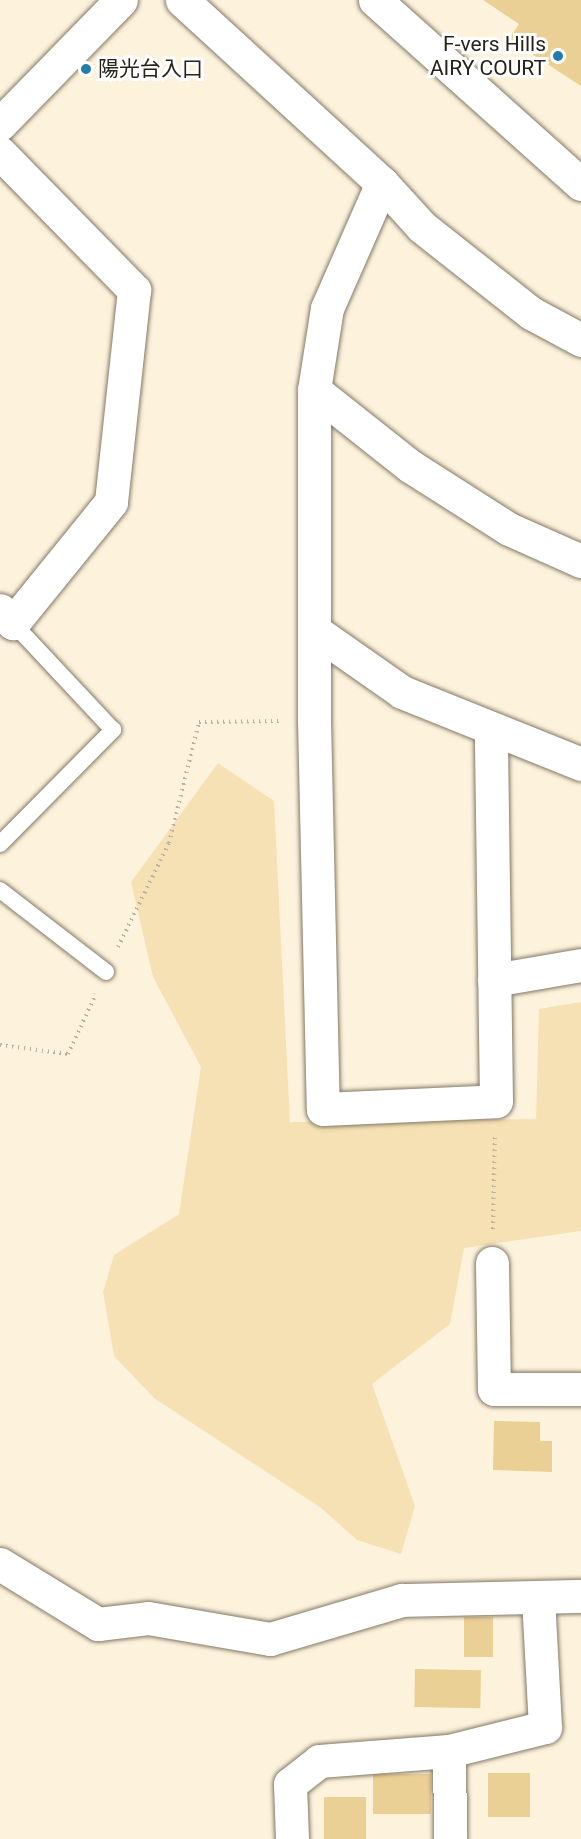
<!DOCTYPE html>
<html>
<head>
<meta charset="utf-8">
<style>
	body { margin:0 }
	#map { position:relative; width:581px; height:1839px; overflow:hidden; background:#fdf3dd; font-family:Roboto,"Noto Sans JP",sans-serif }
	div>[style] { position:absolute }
	.green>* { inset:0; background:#f6e1b4 }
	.building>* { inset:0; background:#ebd095; transform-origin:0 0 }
	.path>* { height:4px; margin-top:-2px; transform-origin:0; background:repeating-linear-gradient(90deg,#bab2a0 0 1.5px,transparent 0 6px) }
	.roads { filter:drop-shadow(0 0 2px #827966) drop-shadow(0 0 2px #827966) }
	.lane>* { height:16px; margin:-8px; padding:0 8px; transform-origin:8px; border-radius:8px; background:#fff }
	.street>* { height:33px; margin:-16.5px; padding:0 16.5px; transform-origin:16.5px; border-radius:16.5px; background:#fff }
	.secondary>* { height:33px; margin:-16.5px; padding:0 16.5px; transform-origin:16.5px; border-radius:16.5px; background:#fff }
	.dots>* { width:16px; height:16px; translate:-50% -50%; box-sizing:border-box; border:3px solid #fff; border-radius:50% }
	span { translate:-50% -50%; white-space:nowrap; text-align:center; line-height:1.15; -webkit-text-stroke:6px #fff; paint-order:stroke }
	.poi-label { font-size:21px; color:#26231b }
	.right { translate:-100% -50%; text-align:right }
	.left { translate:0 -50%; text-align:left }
</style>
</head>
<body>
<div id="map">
	<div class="green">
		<div style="clip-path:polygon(218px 763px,274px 801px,290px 1122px,536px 1119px,539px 1009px,581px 1002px,581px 1231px,464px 1248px,450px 1324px,372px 1384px,415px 1506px,401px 1554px,357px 1540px,321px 1508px,154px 1398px,114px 1356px,103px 1292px,114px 1255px,179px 1214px,201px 1067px,153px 977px,131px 882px)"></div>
	</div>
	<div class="building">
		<div style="clip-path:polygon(483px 0,581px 0,581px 86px,509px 39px,519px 24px)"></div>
		<div style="clip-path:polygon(494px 1421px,540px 1422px,540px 1441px,552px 1441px,552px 1472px,493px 1470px)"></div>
		<div style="left:464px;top:1617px;width:29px;height:40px"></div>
		<div style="left:415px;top:1669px;width:66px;height:38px;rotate:1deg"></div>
		<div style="left:488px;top:1773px;width:42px;height:44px"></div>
		<div style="left:431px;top:1774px;width:40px;height:58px;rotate:90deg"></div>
		<div style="left:324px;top:1797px;width:42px;height:42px"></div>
	</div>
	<div class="path">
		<div style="left:118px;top:947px;width:116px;rotate:-63.9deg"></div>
		<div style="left:169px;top:843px;width:125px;rotate:-76.1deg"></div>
		<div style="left:199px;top:722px;width:80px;rotate:-0.7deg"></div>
		<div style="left:0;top:1045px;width:69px;rotate:7.5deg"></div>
		<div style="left:68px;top:1054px;width:66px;rotate:-65deg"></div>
		<div style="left:493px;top:1229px;width:94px;rotate:-88.8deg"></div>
	</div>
	<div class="roads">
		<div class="lane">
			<div style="left:0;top:844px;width:161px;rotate:-45.3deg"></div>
			<div style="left:113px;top:730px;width:146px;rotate:-133.1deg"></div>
			<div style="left:0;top:890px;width:134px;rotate:37.7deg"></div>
		</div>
		<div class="street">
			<div style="left:182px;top:0;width:271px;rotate:42.5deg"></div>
			<div style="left:382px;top:183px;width:59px;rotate:47.7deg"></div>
			<div style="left:422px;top:227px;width:139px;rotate:38.3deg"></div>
			<div style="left:531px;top:313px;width:57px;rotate:28.4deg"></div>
			<div style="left:0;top:153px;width:192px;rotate:45.6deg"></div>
			<div style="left:134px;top:290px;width:213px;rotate:96.2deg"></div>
			<div style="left:111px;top:502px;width:156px;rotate:129deg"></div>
			<div style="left:13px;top:623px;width:18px;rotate:-135deg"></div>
			<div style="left:382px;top:183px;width:137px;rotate:113.7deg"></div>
			<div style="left:327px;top:308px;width:83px;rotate:99deg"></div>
			<div style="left:314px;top:390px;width:330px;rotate:90deg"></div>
			<div style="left:314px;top:720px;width:389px;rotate:88.7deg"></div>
			<div style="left:323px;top:1109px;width:173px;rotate:-2.6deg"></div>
			<div style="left:496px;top:1101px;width:371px;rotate:-90.8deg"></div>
			<div style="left:314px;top:390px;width:122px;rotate:38.4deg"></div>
			<div style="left:410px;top:466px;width:117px;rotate:32.5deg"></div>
			<div style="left:509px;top:529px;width:79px;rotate:24deg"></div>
			<div style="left:315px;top:631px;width:106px;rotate:35deg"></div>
			<div style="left:402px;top:692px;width:193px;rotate:21.9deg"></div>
			<div style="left:494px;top:980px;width:88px;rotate:-9.8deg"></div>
			<div style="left:492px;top:1263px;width:126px;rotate:89.1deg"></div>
			<div style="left:494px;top:1389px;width:87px"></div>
			<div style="left:0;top:1564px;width:115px;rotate:31.5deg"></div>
			<div style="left:98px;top:1624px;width:50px;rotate:-6.8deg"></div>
			<div style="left:148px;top:1618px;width:124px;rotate:9.8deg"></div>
			<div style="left:270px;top:1639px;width:138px;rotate:-16.5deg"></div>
			<div style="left:402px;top:1600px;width:179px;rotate:-1.3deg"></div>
			<div style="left:449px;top:1751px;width:88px;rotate:89.3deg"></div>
			<div style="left:292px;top:1839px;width:55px;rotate:-92.1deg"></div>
			<div style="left:290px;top:1784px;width:37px;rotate:-38deg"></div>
			<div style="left:319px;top:1761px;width:130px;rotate:-4.4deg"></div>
			<div style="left:449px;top:1751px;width:99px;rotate:-14deg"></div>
			<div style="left:545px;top:1727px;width:130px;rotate:-93.1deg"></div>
		</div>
		<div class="secondary">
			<div style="left:375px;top:0;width:276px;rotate:41.8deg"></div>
			<div style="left:0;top:124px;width:173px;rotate:-45.7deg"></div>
		</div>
	</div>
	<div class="dots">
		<div style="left:558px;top:56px;background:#237dab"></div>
		<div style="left:86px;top:69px;background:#237dab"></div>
	</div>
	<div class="poi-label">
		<span class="right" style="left:546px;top:56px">F-vers Hills<br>AIRY COURT</span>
		<span class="left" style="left:98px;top:69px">陽光台入口</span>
	</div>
</div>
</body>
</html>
